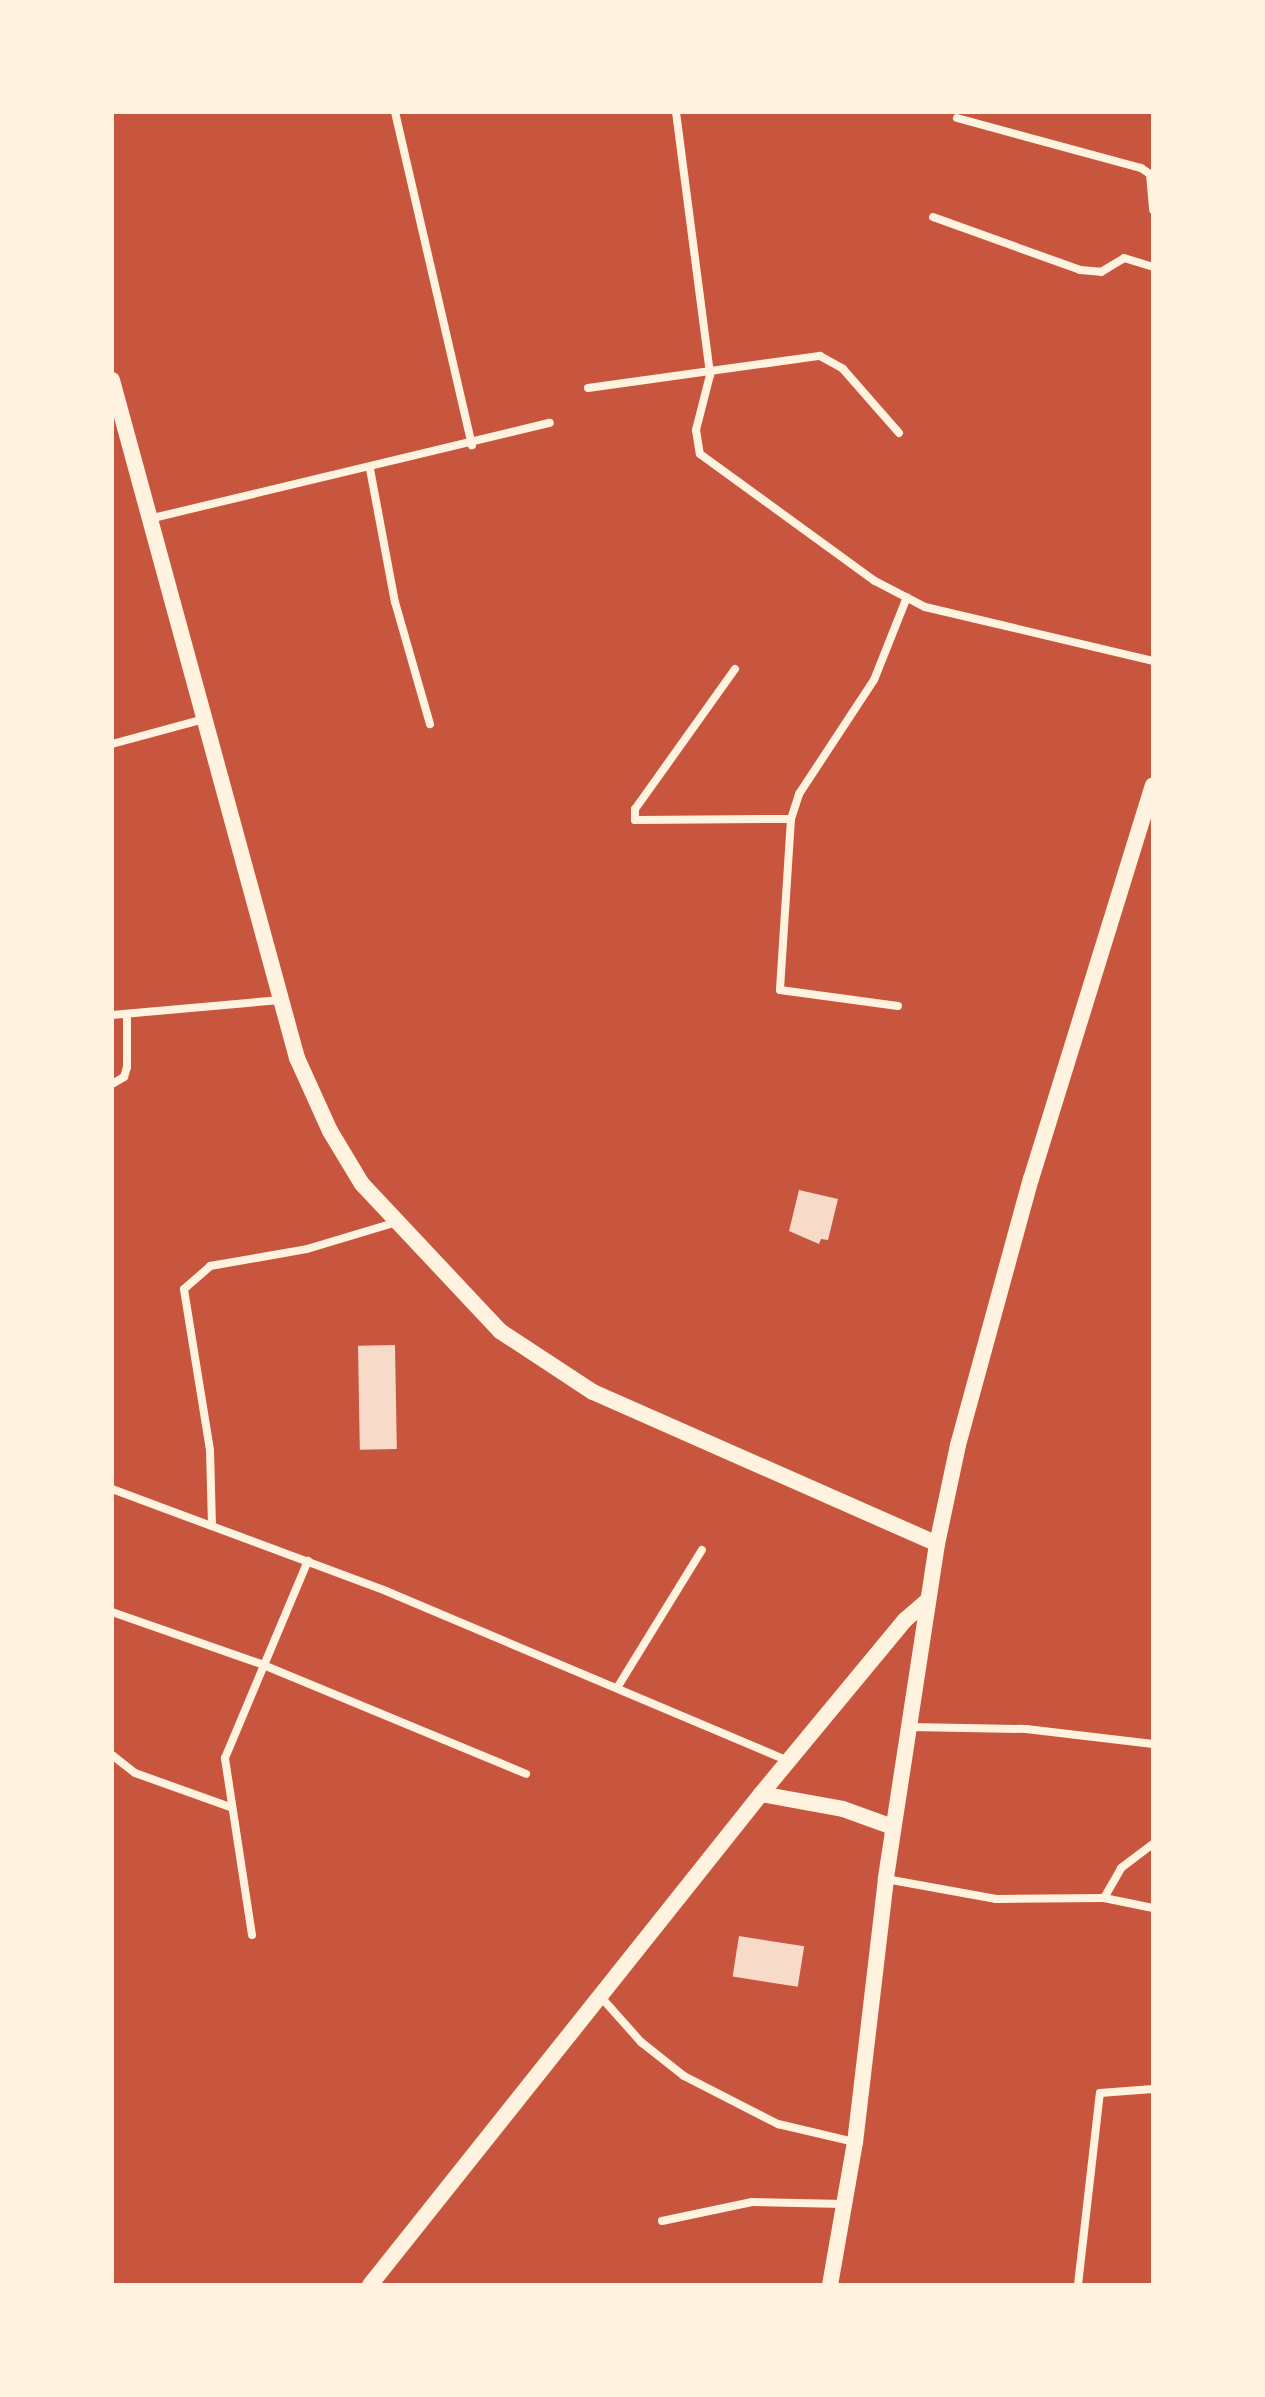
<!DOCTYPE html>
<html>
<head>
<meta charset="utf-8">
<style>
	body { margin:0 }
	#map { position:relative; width:1265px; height:2397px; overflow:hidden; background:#c8553d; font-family:Signika,sans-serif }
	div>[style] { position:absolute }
	.building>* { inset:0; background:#f7dbc8; transform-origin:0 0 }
	.minor>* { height:8px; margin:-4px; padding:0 4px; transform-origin:4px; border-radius:4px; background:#fff3e0 }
	.primary>* { height:16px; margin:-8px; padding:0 8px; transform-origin:8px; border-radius:8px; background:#fff3e0 }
	.trunk>* { height:16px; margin:-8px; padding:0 8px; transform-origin:8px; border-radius:8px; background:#fff3e0 }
	span { translate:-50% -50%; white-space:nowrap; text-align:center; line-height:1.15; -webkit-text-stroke:8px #fff3e0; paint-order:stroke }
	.frame { position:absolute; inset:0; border:114px solid #fff3e0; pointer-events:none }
</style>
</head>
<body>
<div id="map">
	<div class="building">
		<div style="clip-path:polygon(799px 1190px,838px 1199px,828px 1240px,821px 1239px,819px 1244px,789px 1231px)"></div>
		<div style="left:395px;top:1345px;width:104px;height:37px;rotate:89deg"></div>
		<div style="left:739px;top:1936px;width:66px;height:41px;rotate:9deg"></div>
	</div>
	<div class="minor">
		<div style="left:395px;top:112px;width:342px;rotate:77deg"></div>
		<div style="left:676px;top:112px;width:265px;rotate:82.6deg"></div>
		<div style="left:710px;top:375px;width:57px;rotate:104.3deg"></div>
		<div style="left:696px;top:430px;width:24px;rotate:81deg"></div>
		<div style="left:700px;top:454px;width:216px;rotate:36deg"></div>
		<div style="left:875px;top:581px;width:56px;rotate:27.5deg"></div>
		<div style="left:925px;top:607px;width:234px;rotate:13.3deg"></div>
		<div style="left:957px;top:118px;width:191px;rotate:15.2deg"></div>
		<div style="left:1141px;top:168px;width:11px;rotate:34deg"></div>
		<div style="left:1150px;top:174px;width:36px;rotate:85deg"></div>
		<div style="left:933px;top:217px;width:156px;rotate:19.8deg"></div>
		<div style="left:1080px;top:270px;width:21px;rotate:5deg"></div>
		<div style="left:1101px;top:272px;width:27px;rotate:-31deg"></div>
		<div style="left:1124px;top:258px;width:30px;rotate:17deg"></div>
		<div style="left:588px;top:388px;width:234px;rotate:-7.9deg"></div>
		<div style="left:820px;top:356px;width:26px;rotate:29deg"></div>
		<div style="left:843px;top:369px;width:85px;rotate:48.8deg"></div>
		<div style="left:370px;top:469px;width:135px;rotate:79.4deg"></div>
		<div style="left:395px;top:602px;width:127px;rotate:74deg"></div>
		<div style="left:153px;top:518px;width:408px;rotate:-13.5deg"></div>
		<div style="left:735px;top:669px;width:172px;rotate:125.5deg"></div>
		<div style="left:635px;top:809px;width:11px;rotate:90deg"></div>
		<div style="left:635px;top:820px;width:156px;rotate:-0.4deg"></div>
		<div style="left:791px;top:819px;width:26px;rotate:-72deg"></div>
		<div style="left:799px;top:794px;width:136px;rotate:-56.7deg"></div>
		<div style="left:874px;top:680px;width:89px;rotate:-68.3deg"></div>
		<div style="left:112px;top:744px;width:95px;rotate:-15.2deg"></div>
		<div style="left:791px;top:819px;width:171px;rotate:93.7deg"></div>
		<div style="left:780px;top:990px;width:119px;rotate:7.7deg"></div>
		<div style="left:112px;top:1015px;width:169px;rotate:-5.1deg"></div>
		<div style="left:112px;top:1084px;width:14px;rotate:-30deg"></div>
		<div style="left:124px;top:1077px;width:10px;rotate:-73deg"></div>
		<div style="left:127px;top:1067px;width:52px;rotate:-90deg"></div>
		<div style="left:112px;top:1489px;width:292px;rotate:20.4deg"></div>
		<div style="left:386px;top:1591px;width:436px;rotate:22.9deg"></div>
		<div style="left:212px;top:1526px;width:76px;rotate:-91.5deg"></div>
		<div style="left:210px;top:1450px;width:163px;rotate:-99.2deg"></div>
		<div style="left:184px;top:1289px;width:35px;rotate:-41deg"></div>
		<div style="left:210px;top:1266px;width:98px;rotate:-9.9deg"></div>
		<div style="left:307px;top:1249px;width:94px;rotate:-16.7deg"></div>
		<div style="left:112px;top:1612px;width:158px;rotate:19.2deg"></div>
		<div style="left:261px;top:1664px;width:287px;rotate:22.5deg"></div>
		<div style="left:617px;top:1688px;width:162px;rotate:-58.4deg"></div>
		<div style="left:910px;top:1727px;width:116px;rotate:1deg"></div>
		<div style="left:1026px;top:1729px;width:128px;rotate:6.7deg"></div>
		<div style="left:112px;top:1755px;width:29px;rotate:38deg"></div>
		<div style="left:135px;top:1773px;width:101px;rotate:19.7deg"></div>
		<div style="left:886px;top:1879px;width:112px;rotate:10.3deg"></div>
		<div style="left:996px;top:1899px;width:108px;rotate:-0.5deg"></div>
		<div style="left:1104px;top:1898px;width:50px;rotate:11.5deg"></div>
		<div style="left:1104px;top:1898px;width:34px;rotate:-60deg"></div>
		<div style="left:1121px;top:1868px;width:40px;rotate:-37deg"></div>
		<div style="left:252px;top:1935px;width:179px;rotate:-98.7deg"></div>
		<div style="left:225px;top:1758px;width:214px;rotate:-67.2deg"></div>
		<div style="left:600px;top:1996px;width:62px;rotate:48.3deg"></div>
		<div style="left:641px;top:2042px;width:55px;rotate:38.3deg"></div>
		<div style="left:684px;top:2076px;width:106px;rotate:27.1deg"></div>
		<div style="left:778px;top:2124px;width:79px;rotate:13.2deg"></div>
		<div style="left:662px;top:2221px;width:92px;rotate:-11.9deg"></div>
		<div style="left:752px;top:2202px;width:92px;rotate:1.2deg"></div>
		<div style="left:1078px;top:2285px;width:193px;rotate:-83.5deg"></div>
		<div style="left:1100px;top:2093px;width:53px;rotate:-4.3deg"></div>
	</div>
	<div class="primary">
		<div style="left:937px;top:1544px;width:101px;rotate:-78deg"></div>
		<div style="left:958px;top:1445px;width:276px;rotate:-74.7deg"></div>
		<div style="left:1031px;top:1179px;width:412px;rotate:-72.8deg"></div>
		<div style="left:370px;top:2285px;width:628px;rotate:-51.47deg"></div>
		<div style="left:761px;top:1794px;width:226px;rotate:-50.4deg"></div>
		<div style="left:905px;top:1620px;width:29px;rotate:-41deg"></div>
	</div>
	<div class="trunk">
		<div style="left:112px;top:380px;width:703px;rotate:74.74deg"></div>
		<div style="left:297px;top:1058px;width:80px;rotate:65.7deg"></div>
		<div style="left:330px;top:1131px;width:62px;rotate:58.9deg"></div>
		<div style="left:362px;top:1184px;width:202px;rotate:46.8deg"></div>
		<div style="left:500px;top:1331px;width:111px;rotate:33.3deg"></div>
		<div style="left:593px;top:1392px;width:376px;rotate:23.8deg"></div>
		<div style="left:937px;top:1544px;width:339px;rotate:98.7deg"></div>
		<div style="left:886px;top:1879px;width:265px;rotate:96.7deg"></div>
		<div style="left:855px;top:2142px;width:145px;rotate:99.9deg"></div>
		<div style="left:761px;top:1794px;width:83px;rotate:10.4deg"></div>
		<div style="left:843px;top:1809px;width:53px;rotate:19.8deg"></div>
	</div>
	<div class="frame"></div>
</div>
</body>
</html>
